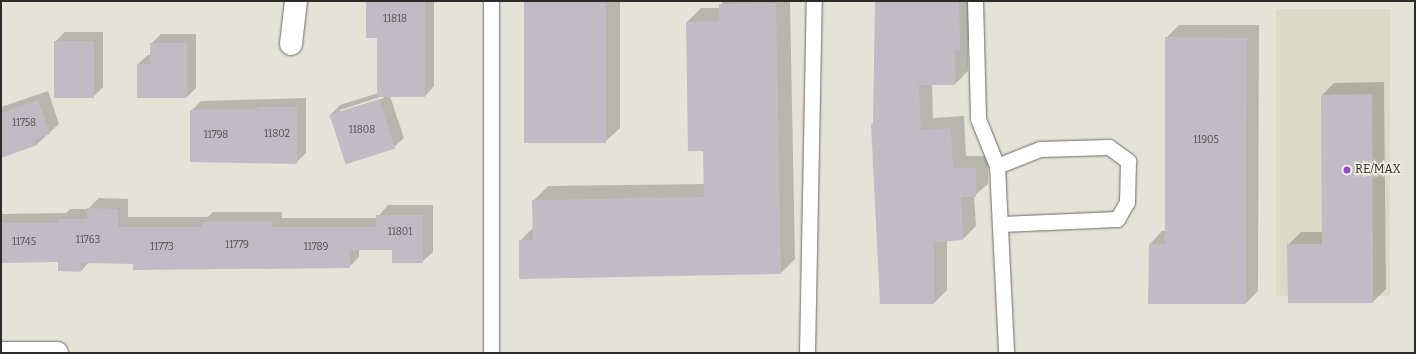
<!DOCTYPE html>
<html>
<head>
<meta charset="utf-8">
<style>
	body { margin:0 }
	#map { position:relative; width:1416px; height:354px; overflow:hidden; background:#e5e3d8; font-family:Bitter,serif }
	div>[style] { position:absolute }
	.built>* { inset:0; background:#dcdac7; transform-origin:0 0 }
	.shadow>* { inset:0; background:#0003 }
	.building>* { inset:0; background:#c0bbc5; transform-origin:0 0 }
	.roads { filter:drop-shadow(0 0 1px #6d6c62) drop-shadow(0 0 1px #6d6c62) }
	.lane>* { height:15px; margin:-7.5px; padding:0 7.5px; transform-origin:7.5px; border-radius:7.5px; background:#fff }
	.street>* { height:22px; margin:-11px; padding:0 11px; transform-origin:11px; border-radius:11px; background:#fff }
	.secondary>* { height:22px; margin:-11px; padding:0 11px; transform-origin:11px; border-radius:11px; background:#fff }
	.dots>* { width:11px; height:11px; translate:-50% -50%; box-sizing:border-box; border:2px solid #f2f0e5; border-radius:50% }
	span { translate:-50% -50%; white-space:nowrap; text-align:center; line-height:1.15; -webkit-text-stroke:3px #f2f0e5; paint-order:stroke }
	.number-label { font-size:10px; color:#514f4e }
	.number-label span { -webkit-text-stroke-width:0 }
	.poi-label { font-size:12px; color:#2c2b27 }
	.left { translate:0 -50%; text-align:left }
	.frame { position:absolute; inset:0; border:2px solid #2c2b27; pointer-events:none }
</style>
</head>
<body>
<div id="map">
	<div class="built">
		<div style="left:1390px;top:9px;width:287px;height:114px;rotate:90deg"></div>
	</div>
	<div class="shadow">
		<div style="clip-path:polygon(evenodd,366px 1px,434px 1px,434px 86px,425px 96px,390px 96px,404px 138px,394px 147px,330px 115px,340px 105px,378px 93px,378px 37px,366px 1px,383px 96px,384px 98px,340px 112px,340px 110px,383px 96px)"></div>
		<div style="clip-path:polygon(525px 1px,620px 1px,620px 128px,605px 142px)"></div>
		<div style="clip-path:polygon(723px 1px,790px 1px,795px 259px,781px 273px,520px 278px,520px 241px,534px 227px,533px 201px,548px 186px,705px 184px,704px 150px,687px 22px,701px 8px,720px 8px)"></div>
		<div style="clip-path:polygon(876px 1px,972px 1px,973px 37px,968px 41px,968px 71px,955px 84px,932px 84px,933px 118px,964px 116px,966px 156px,988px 156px,988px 184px,974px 196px,976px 226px,963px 239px,947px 240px,947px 290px,934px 303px,874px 122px)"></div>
		<div style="clip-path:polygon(1179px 25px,1259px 25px,1258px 291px,1246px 303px,1149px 303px,1150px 244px,1162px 231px,1166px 231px,1166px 38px)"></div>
		<div style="clip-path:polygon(65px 32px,103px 32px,103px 87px,93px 97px,55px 42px)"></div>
		<div style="clip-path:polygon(161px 34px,196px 34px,196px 88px,187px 97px,138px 64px,148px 55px,151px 55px,151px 44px)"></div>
		<div style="clip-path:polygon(1384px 82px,1386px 289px,1373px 302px,1288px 245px,1301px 232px,1323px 232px,1322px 95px,1334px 83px)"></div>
		<div style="clip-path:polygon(48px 91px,59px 124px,36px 145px,1px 157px,1px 107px)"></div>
		<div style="clip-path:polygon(306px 98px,306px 153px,296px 163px,191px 111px,201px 101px)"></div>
		<div style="clip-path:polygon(99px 198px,128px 199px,128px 217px,208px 217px,213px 212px,282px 212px,282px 218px,377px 218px,388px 205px,433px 205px,433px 252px,422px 262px,393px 249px,359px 249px,359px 257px,349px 267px,89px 262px,81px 271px,59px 270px,59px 261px,1px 262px,1px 214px,66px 213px,70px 209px,88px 209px)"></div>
	</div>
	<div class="building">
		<div style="clip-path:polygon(366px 1px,425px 1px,425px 97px,377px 97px,377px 38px,366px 38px)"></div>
		<div style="left:524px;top:1px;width:82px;height:142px"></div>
		<div style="clip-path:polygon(875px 1px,959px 1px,960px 51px,955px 50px,955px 85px,919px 85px,921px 130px,951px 128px,953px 168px,976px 168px,976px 197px,961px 197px,963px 240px,934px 242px,934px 304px,880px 304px,871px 124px,873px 123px)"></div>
		<div style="clip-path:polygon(776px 3px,781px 274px,519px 279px,519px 240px,533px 240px,532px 200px,704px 197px,703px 151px,688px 151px,686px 22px,719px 21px,719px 4px)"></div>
		<div style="clip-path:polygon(1165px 37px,1247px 38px,1246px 304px,1148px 304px,1149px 244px,1165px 244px)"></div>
		<div style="left:54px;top:41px;width:40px;height:57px"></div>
		<div style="clip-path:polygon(150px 43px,187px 43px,187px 98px,137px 98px,137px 64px,150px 64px)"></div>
		<div style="clip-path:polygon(1372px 94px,1373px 303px,1288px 303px,1287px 244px,1322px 244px,1321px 95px)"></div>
		<div style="left:379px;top:99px;width:52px;height:52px;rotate:72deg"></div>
		<div style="clip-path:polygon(38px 100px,50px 134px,34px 140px,37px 145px,1px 158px,1px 113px)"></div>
		<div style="clip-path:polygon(257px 107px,297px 107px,297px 164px,190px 162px,190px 110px,257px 110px)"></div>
		<div style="clip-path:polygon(87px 208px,118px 209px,118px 227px,202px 227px,202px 222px,272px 222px,272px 227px,376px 227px,376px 215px,423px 215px,423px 263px,392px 263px,392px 250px,350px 250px,350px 268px,133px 270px,133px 264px,81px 263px,81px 272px,58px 271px,58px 262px,1px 263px,1px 223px,58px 223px,59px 219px,87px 219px)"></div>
	</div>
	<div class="roads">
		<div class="lane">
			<div style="left:975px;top:1px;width:118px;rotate:88.5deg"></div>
			<div style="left:978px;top:119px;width:51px;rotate:68deg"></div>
			<div style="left:997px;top:166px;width:187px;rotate:87.2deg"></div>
			<div style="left:997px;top:166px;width:46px;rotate:-21.6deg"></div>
			<div style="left:1040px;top:149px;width:69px;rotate:-1.7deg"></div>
			<div style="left:1109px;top:147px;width:24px;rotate:36deg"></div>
			<div style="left:1128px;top:161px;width:41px;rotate:91.4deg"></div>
			<div style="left:1127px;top:202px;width:20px;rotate:120deg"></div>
			<div style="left:1117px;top:219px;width:116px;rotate:177.5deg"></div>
			<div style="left:491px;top:353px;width:352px;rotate:-90deg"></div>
			<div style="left:807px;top:353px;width:352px;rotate:-88.9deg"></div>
		</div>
		<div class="street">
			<div style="left:291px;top:44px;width:43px;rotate:-83.4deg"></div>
		</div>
		<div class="secondary">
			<div style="left:1px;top:353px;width:56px"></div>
		</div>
	</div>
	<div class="dots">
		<div style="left:1347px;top:170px;background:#934bbd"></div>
	</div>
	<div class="number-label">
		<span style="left:395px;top:20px">11818</span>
		<span style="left:24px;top:124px">11758</span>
		<span style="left:362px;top:131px">11808</span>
		<span style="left:277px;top:135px">11802</span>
		<span style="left:216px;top:136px">11798</span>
		<span style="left:1206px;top:141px">11905</span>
		<span style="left:400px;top:233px">11801</span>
		<span style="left:88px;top:241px">11763</span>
		<span style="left:24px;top:243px">11745</span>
		<span style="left:237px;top:246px">11779</span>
		<span style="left:162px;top:248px">11773</span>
		<span style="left:316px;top:248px">11789</span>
	</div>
	<div class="poi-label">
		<span class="left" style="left:1355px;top:170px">RE/MAX</span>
	</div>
	<div class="frame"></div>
</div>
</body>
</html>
